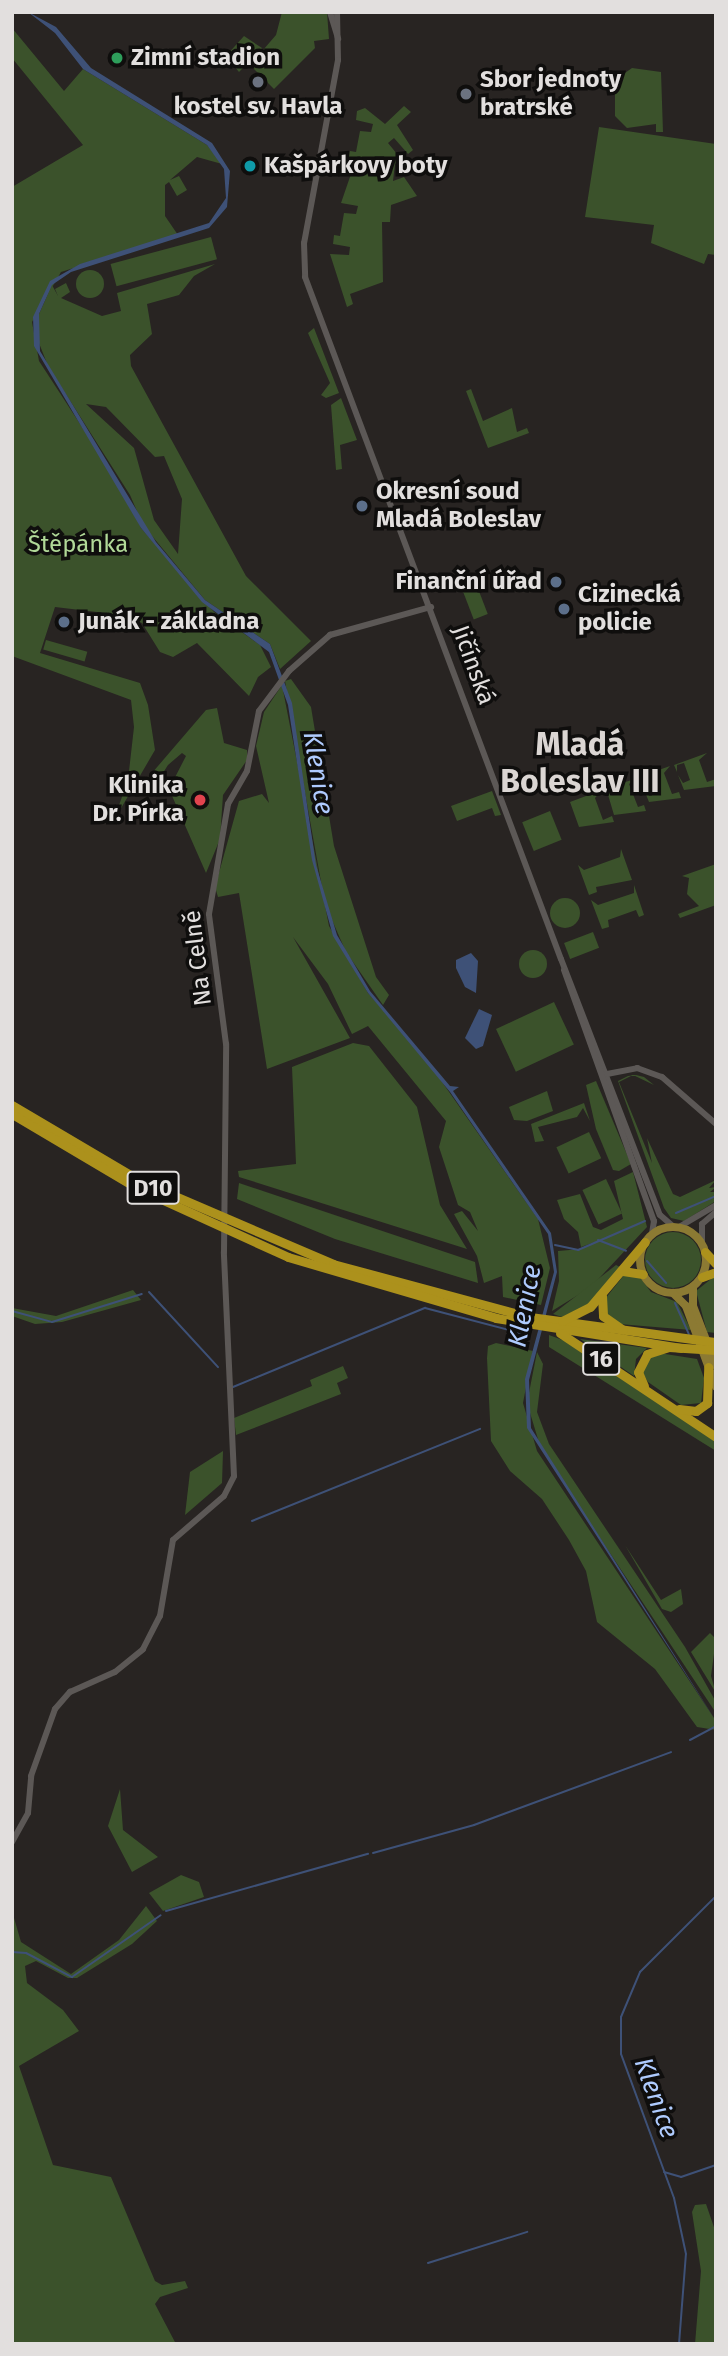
<!DOCTYPE html>
<html>
<head>
<meta charset="utf-8">
<style>
	body { margin:0 }
	#map { position:relative; width:728px; height:2356px; overflow:hidden; background:#282422; font-family:"Fira Sans",sans-serif }
	div>[style] { position:absolute }
	.green>* { inset:0; background:#3b522b; transform-origin:0 0 }
	.round { border-radius:50% }
	.water>* { inset:0; background:#3e5177 }
	.stream>* { height:2px; margin:-1px; padding:0 1px; transform-origin:1px; border-radius:1px; background:#3e5177 }
	.tertiary>* { height:6px; margin:-3px; padding:0 3px; transform-origin:3px; border-radius:3px; background:#5c5856 }
	.primary>* { height:8px; margin:-4px; padding:0 4px; transform-origin:4px; border-radius:4px; background:#8c7a33 }
	.primary>.ring { margin:-4px; padding:0; box-sizing:content-box; background:none; border:8px solid #8c7a33; border-radius:50% }
	.motorway>* { height:9px; margin:-4.5px; padding:0 4.5px; transform-origin:4.5px; border-radius:4.5px; background:#ac911c }
	.dots>* { width:19px; height:19px; translate:-50% -50%; box-sizing:border-box; border:4px solid #0f0e0d; border-radius:50% }
	span { translate:-50% -50%; white-space:nowrap; text-align:center; line-height:1.15; -webkit-text-stroke:7px #0f0e0d; paint-order:stroke }
	.shield-label span { padding:2px 5px; background:#0f0e0d; border:2px solid; border-radius:5px; -webkit-text-stroke-width:0 }
	.shield-label { font-size:23px; color:#e2dfde; font-weight:700 }
	.poi-label { font-size:24px; color:#e2dfde; font-weight:700 }
	.left { translate:0 -50%; text-align:left }
	.right { translate:-100% -50%; text-align:right }
	.park-label { font-size:24px; color:#b1d998 }
	.street-label { font-size:24px; color:#e2dfde }
	.water-label { font-size:26px; color:#afcbfe; font-style:italic }
	.district-label { font-size:32px; color:#dbd6d3; font-weight:700 }
	.frame { position:absolute; inset:0; border:14px solid #e2dfde; pointer-events:none }
</style>
</head>
<body>
<div id="map">
	<div class="green">
		<div style="clip-path:polygon(282px 12px,327px 12px,329px 39px,314px 41px,315px 48px,274px 89px,250px 65px,276px 35px)"></div>
		<div style="clip-path:polygon(12px 28px,64px 91px,83px 69px,207px 145px,222px 164px,197px 157px,170px 180px,179px 176px,187px 190px,177px 196px,169px 182px,165px 185px,165px 216px,178px 235px,61px 272px,32px 322px,39px 361px,127px 496px,141px 528px,214px 612px,260px 645px,271px 667px,258px 677px,249px 696px,197px 643px,173px 657px,160px 652px,142px 623px,122px 615px,55px 607px,40px 653px,140px 683px,148px 705px,155px 750px,113px 822px,128px 780px,134px 727px,131px 700px,12px 656px,12px 187px,83px 145px,12px 58px)"></div>
		<div style="clip-path:polygon(244px 36px,262px 48px,239px 72px,226px 56px)"></div>
		<div style="clip-path:polygon(632px 68px,661px 72px,663px 132px,656px 132px,656px 124px,627px 128px,615px 116px,615px 80px)"></div>
		<div style="clip-path:polygon(404px 106px,411px 112px,397px 125px,413px 150px,408px 154px,394px 138px,388px 143px,402px 160px,395px 164px,393px 181px,404px 177px,417px 196px,391px 205px,390px 222px,382px 222px,383px 282px,350px 294px,353px 304px,347px 307px,330px 254px,349px 255px,350px 247px,333px 244px,334px 235px,340px 236px,344px 213px,356px 214px,358px 206px,341px 203px,352px 171px,364px 174px,366px 165px,348px 162px,350px 151px,356px 152px,360px 131px,371px 132px,373px 124px,356px 120px,357px 111px,365px 108px,385px 124px)"></div>
		<div style="clip-path:polygon(599px 127px,716px 144px,716px 255px,708px 254px,704px 264px,651px 243px,654px 225px,585px 217px)"></div>
		<div style="left:211px;top:237px;width:23px;height:104px;rotate:75deg"></div>
		<div style="clip-path:polygon(evenodd,215px 264px,194px 276px,179px 295px,147px 304px,152px 334px,130px 355px,131px 366px,246px 576px,311px 641px,280px 669px,270px 644px,205px 600px,143px 525px,130px 495px,48px 366px,37px 338px,39px 314px,52px 285px,58px 296px,55px 289px,66px 283px,70px 292px,61px 298px,102px 316px,121px 311px,117px 293px,215px 264px,86px 404px,106px 407px,155px 457px,164px 456px,182px 499px,178px 554px,154px 520px,134px 448px,86px 404px)"></div>
		<div class="round" style="left:76px;top:270px;width:28px;height:28px"></div>
		<div style="clip-path:polygon(314px 328px,339px 393px,326px 398px,321px 395px,330px 383px,308px 333px)"></div>
		<div style="clip-path:polygon(471px 389px,483px 421px,512px 408px,517px 432px,527px 428px,529px 433px,488px 448px,466px 391px)"></div>
		<div style="clip-path:polygon(341px 398px,357px 440px,340px 445px,342px 469px,336px 470px,331px 405px)"></div>
		<div style="left:477px;top:586px;width:30px;height:15px;rotate:69deg"></div>
		<div style="left:46px;top:640px;width:43px;height:10px;rotate:16deg"></div>
		<div style="clip-path:polygon(291px 679px,311px 707px,334px 846px,376px 977px,389px 995px,383px 1005px,346px 952px,325px 904px,285px 681px)"></div>
		<div style="clip-path:polygon(282px 685px,329px 926px,368px 993px,426px 1059px,538px 1219px,550px 1268px,541px 1305px,503px 1297px,502px 1276px,484px 1283px,477px 1256px,454px 1214px,462px 1211px,478px 1231px,470px 1212px,458px 1205px,439px 1147px,446px 1121px,368px 1026px,352px 1034px,328px 984px,293px 937px,350px 1038px,267px 1069px,239px 893px,218px 897px,215px 887px,239px 801px,262px 794px,269px 803px,256px 746px,264px 712px)"></div>
		<div style="clip-path:polygon(217px 708px,224px 743px,247px 750px,247px 760px,223px 795px,220px 839px,206px 873px,169px 789px,186px 756px,182px 753px,168px 765px,154px 787px,146px 780px,206px 710px)"></div>
		<div style="clip-path:polygon(707px 753px,699px 760px,707px 782px,716px 779px,716px 786px,684px 790px,678px 775px,683px 783px,690px 780px,684px 763px,677px 765px,677px 772px,674px 765px)"></div>
		<div style="clip-path:polygon(670px 766px,664px 773px,672px 794px,679px 792px,681px 798px,649px 802px,639px 777px)"></div>
		<div style="clip-path:polygon(635px 779px,629px 784px,638px 807px,644px 805px,646px 811px,614px 815px,606px 788px)"></div>
		<div style="clip-path:polygon(602px 790px,595px 798px,603px 820px,612px 816px,614px 822px,579px 827px,570px 802px)"></div>
		<div style="clip-path:polygon(492px 791px,501px 815px,495px 816px,492px 808px,457px 821px,451px 806px)"></div>
		<div style="left:550px;top:811px;width:31px;height:30px;rotate:68deg"></div>
		<div style="clip-path:polygon(621px 849px,632px 880px,596px 887px,597px 892px,589px 895px,578px 865px,584px 870px,620px 857px)"></div>
		<div style="clip-path:polygon(716px 864px,716px 905px,680px 918px,678px 914px,699px 906px,687px 894px,689px 878px,682px 876px)"></div>
		<div style="clip-path:polygon(634px 885px,644px 915px,639px 917px,636px 910px,608px 920px,609px 927px,602px 929px,591px 900px,598px 905px,634px 893px)"></div>
		<div class="round" style="left:550px;top:898px;width:30px;height:30px"></div>
		<div style="left:593px;top:932px;width:17px;height:31px;rotate:69deg"></div>
		<div class="round" style="left:519px;top:950px;width:28px;height:28px"></div>
		<div style="left:554px;top:1002px;width:47px;height:64px;rotate:65deg"></div>
		<div style="clip-path:polygon(353px 1043px,369px 1046px,417px 1107px,440px 1205px,467px 1249px,239px 1177px,238px 1171px,296px 1164px,292px 1067px)"></div>
		<div style="clip-path:polygon(633px 1075px,619px 1082px,652px 1163px,647px 1138px,673px 1194px,680px 1197px,716px 1180px,709px 1188px,716px 1187px,710px 1192px,716px 1192px,716px 1201px,684px 1221px,671px 1218px,664px 1208px,618px 1081px,628px 1076px,636px 1075px,644px 1077px,654px 1085px)"></div>
		<div style="clip-path:polygon(596px 1081px,631px 1164px,619px 1171px,613px 1170px,596px 1129px,586px 1085px)"></div>
		<div style="clip-path:polygon(547px 1091px,553px 1111px,527px 1121px,514px 1120px,509px 1107px)"></div>
		<div style="clip-path:polygon(584px 1103px,590px 1121px,583px 1108px,577px 1117px,538px 1127px,544px 1141px,535px 1142px,531px 1124px)"></div>
		<div style="left:589px;top:1132px;width:29px;height:36px;rotate:65deg"></div>
		<div style="clip-path:polygon(633px 1172px,647px 1227px,591px 1287px,552px 1311px,559px 1281px,558px 1251px,581px 1249px,595px 1242px,581px 1247px,578px 1232px,564px 1219px,557px 1200px,580px 1194px,593px 1227px,601px 1230px,623px 1219px,614px 1181px)"></div>
		<div style="left:606px;top:1179px;width:38px;height:26px;rotate:65deg"></div>
		<div style="clip-path:polygon(239px 1183px,475px 1262px,478px 1283px,335px 1239px,237px 1199px)"></div>
		<div class="round" style="left:645px;top:1232px;width:56px;height:56px"></div>
		<div style="clip-path:polygon(616px 1265px,620px 1267px,590px 1304px,562px 1317px,553px 1314px)"></div>
		<div style="clip-path:polygon(624px 1275px,639px 1276px,651px 1292px,677px 1302px,691px 1330px,619px 1324px,608px 1317px,605px 1299px)"></div>
		<div style="clip-path:polygon(716px 1275px,716px 1333px,707px 1332px,696px 1291px)"></div>
		<div style="clip-path:polygon(133px 1290px,141px 1300px,62px 1322px,35px 1324px,12px 1316px,12px 1308px,56px 1316px)"></div>
		<div style="clip-path:polygon(549px 1335px,568px 1342px,698px 1428px,716px 1441px,716px 1451px,549px 1347px)"></div>
		<div style="clip-path:polygon(580px 1339px,647px 1348px,636px 1359px,634px 1376px)"></div>
		<div style="clip-path:polygon(496px 1343px,533px 1351px,523px 1403px,537px 1451px,716px 1721px,716px 1730px,697px 1727px,655px 1669px,597px 1622px,586px 1571px,569px 1540px,542px 1499px,510px 1471px,491px 1441px,487px 1358px,488px 1346px)"></div>
		<div style="clip-path:polygon(537px 1352px,543px 1364px,537px 1412px,549px 1444px,685px 1647px,716px 1702px,716px 1713px,541px 1449px,527px 1403px)"></div>
		<div style="clip-path:polygon(659px 1353px,697px 1359px,704px 1378px,701px 1403px,681px 1405px,648px 1382px,642px 1372px,647px 1357px)"></div>
		<div style="clip-path:polygon(343px 1366px,348px 1378px,337px 1383px,341px 1394px,236px 1435px,234px 1418px,312px 1386px,310px 1380px)"></div>
		<div style="clip-path:polygon(223px 1451px,222px 1483px,185px 1515px,190px 1472px)"></div>
		<div style="clip-path:polygon(625px 1545px,661px 1600px,681px 1589px,683px 1604px,671px 1612px,662px 1609px)"></div>
		<div style="clip-path:polygon(710px 1633px,716px 1639px,711px 1676px,716px 1693px,691px 1652px)"></div>
		<div style="clip-path:polygon(120px 1789px,123px 1830px,158px 1857px,132px 1872px,108px 1826px)"></div>
		<div style="clip-path:polygon(181px 1875px,199px 1882px,204px 1897px,163px 1911px,149px 1893px)"></div>
		<div style="clip-path:polygon(146px 1906px,157px 1921px,132px 1944px,77px 1978px,68px 1978px,36px 1961px,25px 1966px,27px 1983px,63px 2010px,79px 2031px,19px 2066px,53px 2165px,111px 2177px,155px 2281px,162px 2285px,185px 2281px,188px 2288px,160px 2297px,155px 2304px,176px 2344px,12px 2344px,12px 1911px,21px 1942px,71px 1974px,119px 1940px)"></div>
		<div style="clip-path:polygon(706px 2204px,716px 2233px,716px 2344px,695px 2344px,701px 2271px,692px 2212px,695px 2205px)"></div>
	</div>
	<div class="water">
		<div style="clip-path:polygon(28px 12px,56px 27px,91px 68px,212px 143px,230px 171px,227px 207px,209px 228px,71px 272px,52px 285px,39px 314px,40px 351px,156px 542px,205px 600px,270px 644px,292px 703px,316px 865px,337px 935px,370px 991px,450px 1086px,459px 1087px,453px 1091px,551px 1233px,557px 1272px,529px 1380px,531px 1428px,716px 1721px,527px 1428px,525px 1379px,554px 1272px,548px 1234px,450px 1092px,368px 993px,333px 936px,312px 860px,288px 705px,269px 652px,202px 602px,141px 528px,34px 346px,33px 317px,50px 281px,80px 264px,209px 223px,226px 198px,224px 169px,207px 145px,83px 69px,55px 33px)"></div>
		<div style="clip-path:polygon(471px 953px,478px 961px,476px 993px,465px 987px,456px 968px,456px 960px)"></div>
		<div style="clip-path:polygon(479px 1009px,492px 1015px,483px 1046px,476px 1049px,465px 1038px)"></div>
	</div>
	<div class="stream">
		<div style="left:676px;top:1213px;width:43px;rotate:-23deg"></div>
		<div style="left:598px;top:1240px;width:30px;rotate:21deg"></div>
		<div style="left:555px;top:1245px;width:24px;rotate:12deg"></div>
		<div style="left:578px;top:1250px;width:73px;rotate:-23.4deg"></div>
		<div style="left:647px;top:1261px;width:29px;rotate:49deg"></div>
		<div style="left:149px;top:1292px;width:102px;rotate:47.4deg"></div>
		<div style="left:675px;top:1303px;width:34px;rotate:66deg"></div>
		<div style="left:12px;top:1311px;width:41px;rotate:15.4deg"></div>
		<div style="left:52px;top:1322px;width:94px;rotate:-17.3deg"></div>
		<div style="left:233px;top:1387px;width:208px;rotate:-22.4deg"></div>
		<div style="left:425px;top:1308px;width:106px;rotate:14.7deg"></div>
		<div style="left:252px;top:1521px;width:246px;rotate:-22deg"></div>
		<div style="left:690px;top:1740px;width:30px;rotate:-28deg"></div>
		<div style="left:373px;top:1853px;width:105px;rotate:-15.5deg"></div>
		<div style="left:474px;top:1825px;width:210px;rotate:-20.3deg"></div>
		<div style="left:166px;top:1911px;width:210px;rotate:-15.8deg"></div>
		<div style="left:12px;top:1952px;width:14px;rotate:4deg"></div>
		<div style="left:26px;top:1953px;width:52px;rotate:27.6deg"></div>
		<div style="left:72px;top:1977px;width:108px;rotate:-34.9deg"></div>
		<div style="left:664px;top:2172px;width:18px;rotate:16deg"></div>
		<div style="left:681px;top:2177px;width:37px;rotate:-19deg"></div>
		<div style="left:428px;top:2263px;width:104px;rotate:-17.4deg"></div>
		<div style="left:679px;top:2344px;width:90px;rotate:-85.6deg"></div>
		<div style="left:686px;top:2254px;width:57px;rotate:-102.1deg"></div>
		<div style="left:674px;top:2198px;width:153px;rotate:-110.2deg"></div>
		<div style="left:621px;top:2054px;width:37px;rotate:-90deg"></div>
		<div style="left:621px;top:2017px;width:49px;rotate:-67.1deg"></div>
		<div style="left:640px;top:1972px;width:107px;rotate:-45deg"></div>
	</div>
	<div class="tertiary">
		<div style="left:330px;top:12px;width:28px;rotate:73deg"></div>
		<div style="left:337px;top:12px;width:48px;rotate:88.8deg"></div>
		<div style="left:338px;top:60px;width:186px;rotate:100.5deg"></div>
		<div style="left:304px;top:243px;width:34px;rotate:88deg"></div>
		<div style="left:305px;top:277px;width:728px;rotate:69.43deg"></div>
		<div style="left:561px;top:959px;width:274px;rotate:68.9deg"></div>
		<div style="left:660px;top:1215px;width:18px;rotate:41deg"></div>
		<div style="left:564px;top:970px;width:267px;rotate:70.3deg"></div>
		<div style="left:654px;top:1221px;width:13px;rotate:99deg"></div>
		<div style="left:607px;top:1074px;width:31px;rotate:-11deg"></div>
		<div style="left:637px;top:1068px;width:27px;rotate:20deg"></div>
		<div style="left:662px;top:1077px;width:72px;rotate:41deg"></div>
		<div style="left:679px;top:1227px;width:43px;rotate:-30.7deg"></div>
		<div style="left:702px;top:1244px;width:20px;rotate:-90deg"></div>
		<div style="left:702px;top:1224px;width:18px;rotate:-41deg"></div>
		<div style="left:12px;top:1842px;width:33px;rotate:-61deg"></div>
		<div style="left:28px;top:1813px;width:37px;rotate:-85deg"></div>
		<div style="left:31px;top:1776px;width:71px;rotate:-70.3deg"></div>
		<div style="left:55px;top:1709px;width:23px;rotate:-49deg"></div>
		<div style="left:70px;top:1692px;width:49px;rotate:-24deg"></div>
		<div style="left:115px;top:1672px;width:36px;rotate:-39deg"></div>
		<div style="left:143px;top:1649px;width:37px;rotate:-63deg"></div>
		<div style="left:160px;top:1616px;width:77px;rotate:-80.3deg"></div>
		<div style="left:173px;top:1540px;width:67px;rotate:-40.8deg"></div>
		<div style="left:224px;top:1496px;width:22px;rotate:-63deg"></div>
		<div style="left:234px;top:1476px;width:224px;rotate:-92.6deg"></div>
		<div style="left:224px;top:1252px;width:208px;rotate:-89.4deg"></div>
		<div style="left:226px;top:1044px;width:131px;rotate:-97.5deg"></div>
		<div style="left:209px;top:914px;width:112px;rotate:-80.2deg"></div>
		<div style="left:228px;top:804px;width:38px;rotate:-60deg"></div>
		<div style="left:247px;top:771px;width:61px;rotate:-78.7deg"></div>
		<div style="left:259px;top:711px;width:50px;rotate:-53.1deg"></div>
		<div style="left:289px;top:671px;width:55px;rotate:-41.3deg"></div>
		<div style="left:330px;top:635px;width:105px;rotate:-15.5deg"></div>
	</div>
	<div class="primary">
		<div class="ring" style="left:640px;top:1227px;width:58px;height:58px"></div>
		<div style="left:693px;top:1287px;width:19px;rotate:90deg"></div>
		<div style="left:693px;top:1306px;width:64px;rotate:69deg"></div>
		<div style="left:673px;top:1293px;width:18px;rotate:45deg"></div>
		<div style="left:686px;top:1306px;width:86px;rotate:69.7deg"></div>
	</div>
	<div class="motorway">
		<div style="left:12px;top:1105px;width:151px;rotate:30.6deg"></div>
		<div style="left:142px;top:1182px;width:208px;rotate:23.2deg"></div>
		<div style="left:333px;top:1264px;width:204px;rotate:15.1deg"></div>
		<div style="left:530px;top:1317px;width:188px;rotate:7.7deg"></div>
		<div style="left:12px;top:1114px;width:147px;rotate:30.6deg"></div>
		<div style="left:139px;top:1189px;width:164px;rotate:24.5deg"></div>
		<div style="left:288px;top:1257px;width:217px;rotate:16.3deg"></div>
		<div style="left:496px;top:1318px;width:187px;rotate:9.2deg"></div>
		<div style="left:705px;top:1252px;width:16px;rotate:47deg"></div>
		<div style="left:623px;top:1271px;width:20px;rotate:9deg"></div>
		<div style="left:702px;top:1277px;width:15px;rotate:-20deg"></div>
		<div style="left:602px;top:1296px;width:20px;rotate:87deg"></div>
		<div style="left:603px;top:1316px;width:24px;rotate:35deg"></div>
		<div style="left:562px;top:1321px;width:31px;rotate:-27deg"></div>
		<div style="left:590px;top:1307px;width:85px;rotate:-49.8deg"></div>
		<div style="left:560px;top:1333px;width:187px;rotate:33.7deg"></div>
		<div style="left:644px;top:1386px;width:15px;rotate:-113deg"></div>
		<div style="left:638px;top:1372px;width:20px;rotate:-63deg"></div>
		<div style="left:647px;top:1354px;width:23px;rotate:-18deg"></div>
		<div style="left:669px;top:1347px;width:47px;rotate:3.7deg"></div>
		<div style="left:679px;top:1409px;width:17px;rotate:7deg"></div>
		<div style="left:696px;top:1411px;width:14px;rotate:-36deg"></div>
		<div style="left:707px;top:1403px;width:36px;rotate:-88deg"></div>
	</div>
	<div class="dots">
		<div style="left:117px;top:58px;background:#2e9e5b"></div>
		<div style="left:258px;top:82px;background:#6b7280"></div>
		<div style="left:466px;top:94px;background:#6b7280"></div>
		<div style="left:250px;top:166px;background:#0f9aa8"></div>
		<div style="left:362px;top:506px;background:#5c6f8a"></div>
		<div style="left:556px;top:582px;background:#5c6f8a"></div>
		<div style="left:564px;top:609px;background:#5c6f8a"></div>
		<div style="left:64px;top:622px;background:#5c6f8a"></div>
		<div style="left:200px;top:800px;background:#e0444e"></div>
	</div>
	<div class="shield-label">
		<span style="left:153px;top:1188px">D10</span>
		<span style="left:601px;top:1359px">16</span>
	</div>
	<div class="poi-label">
		<span class="left" style="left:131px;top:58px">Zimní stadion</span>
		<span class="left" style="left:480px;top:94px">Sbor jednoty<br>bratrské</span>
		<span style="left:258px;top:107px">kostel sv. Havla</span>
		<span class="left" style="left:264px;top:166px">Kašpárkovy boty</span>
		<span class="left" style="left:376px;top:506px">Okresní soud<br>Mladá Boleslav</span>
		<span class="right" style="left:542px;top:582px">Finanční úřad</span>
		<span class="left" style="left:578px;top:609px">Cizinecká<br>policie</span>
		<span class="left" style="left:78px;top:622px">Junák - základna</span>
		<span class="right" style="left:184px;top:800px">Klinika<br>Dr. Pírka</span>
	</div>
	<div class="park-label">
		<span style="left:78px;top:545px">Štěpánka</span>
	</div>
	<div class="street-label">
		<span style="left:473px;top:665px;rotate:70deg">Jičínská</span>
		<span style="left:198px;top:958px;rotate:-97deg">Na Celně</span>
	</div>
	<div class="water-label">
		<span style="left:318px;top:773px;rotate:81deg">Klenice</span>
		<span style="left:525px;top:1306px;rotate:-79deg">Klenice</span>
		<span style="left:656px;top:2098px;rotate:70deg">Klenice</span>
	</div>
	<div class="district-label">
		<span style="left:580px;top:763px">Mladá<br>Boleslav III</span>
	</div>
	<div class="frame"></div>
</div>
</body>
</html>
